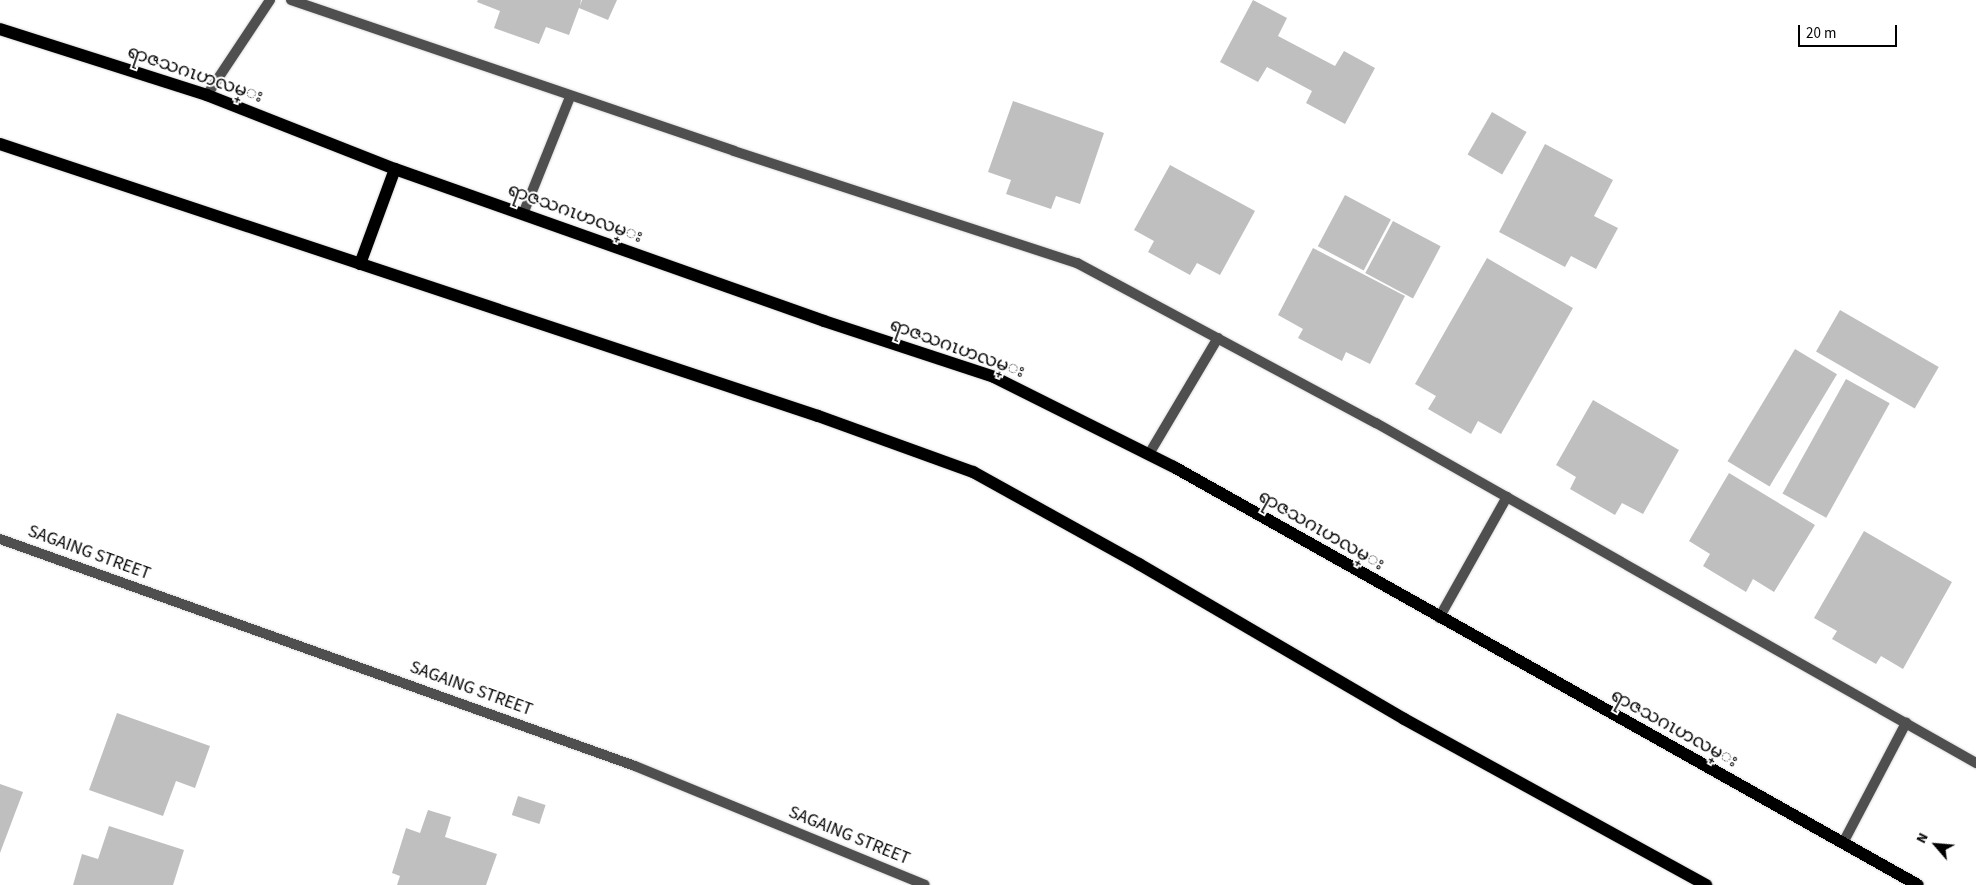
<!DOCTYPE html>
<html>
<head>
<meta charset="utf-8">
<style>
	body { margin:0 }
	#map { position:relative; width:1976px; height:885px; overflow:hidden; background:#fff; font-family:"Source Sans 3","Noto Sans Myanmar",sans-serif }
	div>[style] { position:absolute }
	.building>* { inset:0; background:#bfbfbf; transform-origin:0 0 }
	.roads { filter:drop-shadow(0 0 1px #dbdbdb) drop-shadow(0 0 1px #dbdbdb) }
	.minor>* { height:10px; margin:-5px; padding:0 5px; transform-origin:5px; border-radius:5px; background:#4f4f4f }
	.primary>* { height:12px; margin:-6px; padding:0 6px; transform-origin:6px; border-radius:6px; background:#000 }
	span { translate:-50% -50%; white-space:nowrap; text-align:center; line-height:1.15; -webkit-text-stroke:4px #fff; paint-order:stroke }
	.street-label { font-size:18px; color:#000 }
	.north { position:absolute; left:1911px; top:820px; width:50px; height:50px; -webkit-text-stroke:4px #fff; paint-order:stroke; rotate:297deg; font-size:14px; font-weight:700; line-height:20px; text-align:center; color:#000 }
	.north::after { content:''; display:block; margin:auto; width:18px; height:22px; background:#000; clip-path:polygon(50% 0,100% 100%,50% 72%,0 100%) }
	.scale { position:absolute; left:1798px; top:25px; width:99px; height:22px; box-sizing:border-box; border:2px solid #000; border-top:0; padding-left:6px; font-size:15px; line-height:18px; white-space:nowrap; color:#000; -webkit-text-stroke:4px #fff; paint-order:stroke }
</style>
</head>
<body>
<div id="map">
	<div class="building">
		<div style="clip-path:polygon(478px 0,581px 0,580px 6px,582px 0,617px 0,608px 20px,579px 8px,569px 35px,546px 27px,539px 44px,494px 28px,500px 11px,477px 2px)"></div>
		<div style="clip-path:polygon(1253px 0,1287px 18px,1278px 36px,1335px 66px,1344px 51px,1375px 68px,1345px 124px,1306px 103px,1312px 91px,1267px 67px,1258px 82px,1220px 62px)"></div>
		<div style="clip-path:polygon(1013px 101px,1104px 133px,1080px 204px,1056px 196px,1051px 209px,1006px 194px,1011px 180px,988px 172px)"></div>
		<div style="left:1492px;top:112px;width:40px;height:49px;rotate:30deg"></div>
		<div style="clip-path:polygon(1545px 144px,1613px 180px,1594px 216px,1618px 228px,1596px 269px,1571px 256px,1565px 267px,1499px 232px)"></div>
		<div style="clip-path:polygon(1170px 165px,1255px 211px,1220px 275px,1197px 263px,1190px 275px,1148px 252px,1154px 241px,1134px 230px)"></div>
		<div style="left:1345px;top:195px;width:52px;height:58px;rotate:28deg"></div>
		<div style="left:1393px;top:221px;width:54px;height:59px;rotate:28deg"></div>
		<div style="clip-path:polygon(1313px 248px,1405px 296px,1370px 364px,1346px 352px,1342px 361px,1298px 338px,1303px 329px,1278px 315px)"></div>
		<div style="clip-path:polygon(1487px 258px,1573px 308px,1501px 434px,1478px 421px,1471px 434px,1428px 409px,1436px 396px,1415px 384px)"></div>
		<div style="left:1840px;top:310px;width:114px;height:48px;rotate:30deg"></div>
		<div style="left:1795px;top:349px;width:49px;height:131px;rotate:31deg"></div>
		<div style="left:1846px;top:379px;width:50px;height:131px;rotate:29deg"></div>
		<div style="clip-path:polygon(1593px 400px,1679px 450px,1643px 514px,1622px 503px,1615px 515px,1570px 489px,1576px 477px,1556px 465px)"></div>
		<div style="clip-path:polygon(1729px 473px,1815px 525px,1774px 592px,1753px 579px,1746px 592px,1703px 566px,1710px 554px,1689px 541px)"></div>
		<div style="clip-path:polygon(1864px 531px,1952px 582px,1903px 669px,1881px 656px,1876px 664px,1832px 639px,1837px 631px,1814px 618px)"></div>
		<div style="clip-path:polygon(117px 713px,210px 746px,195px 788px,176px 781px,163px 816px,89px 790px)"></div>
		<div style="clip-path:polygon(0 784px,23px 792px,0 853px)"></div>
		<div style="left:518px;top:796px;width:29px;height:20px;rotate:18deg"></div>
		<div style="clip-path:polygon(428px 810px,451px 817px,445px 837px,497px 854px,486px 885px,397px 885px,400px 876px,392px 873px,406px 828px,420px 833px)"></div>
		<div style="clip-path:polygon(109px 826px,184px 850px,173px 885px,73px 885px,82px 854px,98px 859px)"></div>
	</div>
	<div class="roads">
		<div class="minor">
			<div style="left:291px;top:0;width:468px;rotate:18.8deg"></div>
			<div style="left:734px;top:151px;width:361px;rotate:18.1deg"></div>
			<div style="left:1077px;top:263px;width:339px;rotate:28.2deg"></div>
			<div style="left:1376px;top:423px;width:690px;rotate:29.54deg"></div>
			<div style="left:207px;top:95px;width:114px;rotate:-56.4deg"></div>
			<div style="left:523px;top:214px;width:126px;rotate:-68.1deg"></div>
			<div style="left:1149px;top:454px;width:135px;rotate:-59.3deg"></div>
			<div style="left:0;top:539px;width:674px;rotate:19.67deg"></div>
			<div style="left:635px;top:766px;width:313px;rotate:22.3deg"></div>
			<div style="left:1439px;top:618px;width:139px;rotate:-60.7deg"></div>
			<div style="left:1843px;top:843px;width:136px;rotate:-62.3deg"></div>
		</div>
		<div class="primary">
			<div style="left:0;top:29px;width:217px;rotate:17.7deg"></div>
			<div style="left:207px;top:95px;width:202px;rotate:21.5deg"></div>
			<div style="left:395px;top:169px;width:455px;rotate:19.5deg"></div>
			<div style="left:824px;top:321px;width:179px;rotate:18.2deg"></div>
			<div style="left:994px;top:377px;width:201px;rotate:26.6deg"></div>
			<div style="left:1174px;top:467px;width:853px;rotate:29.33deg"></div>
			<div style="left:0;top:144px;width:862px;rotate:18.39deg"></div>
			<div style="left:818px;top:416px;width:165px;rotate:19.9deg"></div>
			<div style="left:973px;top:472px;width:190px;rotate:29deg"></div>
			<div style="left:1139px;top:564px;width:307px;rotate:30.3deg"></div>
			<div style="left:1404px;top:719px;width:345px;rotate:28.8deg"></div>
			<div style="left:360px;top:264px;width:101px;rotate:-69.8deg"></div>
		</div>
	</div>
	<div class="street-label">
		<span style="left:195px;top:75px;rotate:19deg">ရာဇသဂၤဟလမ္း</span>
		<span style="left:575px;top:214px;rotate:20deg">ရာဇသဂၤဟလမ္း</span>
		<span style="left:957px;top:349px;rotate:20deg">ရာဇသဂၤဟလမ္း</span>
		<span style="left:1321px;top:531px;rotate:30deg">ရာဇသဂၤဟလမ္း</span>
		<span style="left:89px;top:553px;rotate:20deg">SAGAING STREET</span>
		<span style="left:471px;top:689px;rotate:20deg">SAGAING STREET</span>
		<span style="left:1674px;top:729px;rotate:29deg">ရာဇသဂၤဟလမ္း</span>
		<span style="left:849px;top:836px;rotate:22deg">SAGAING STREET</span>
	</div>
	<div class="north">N</div>
	<div class="scale">20 m</div>
</div>
</body>
</html>
